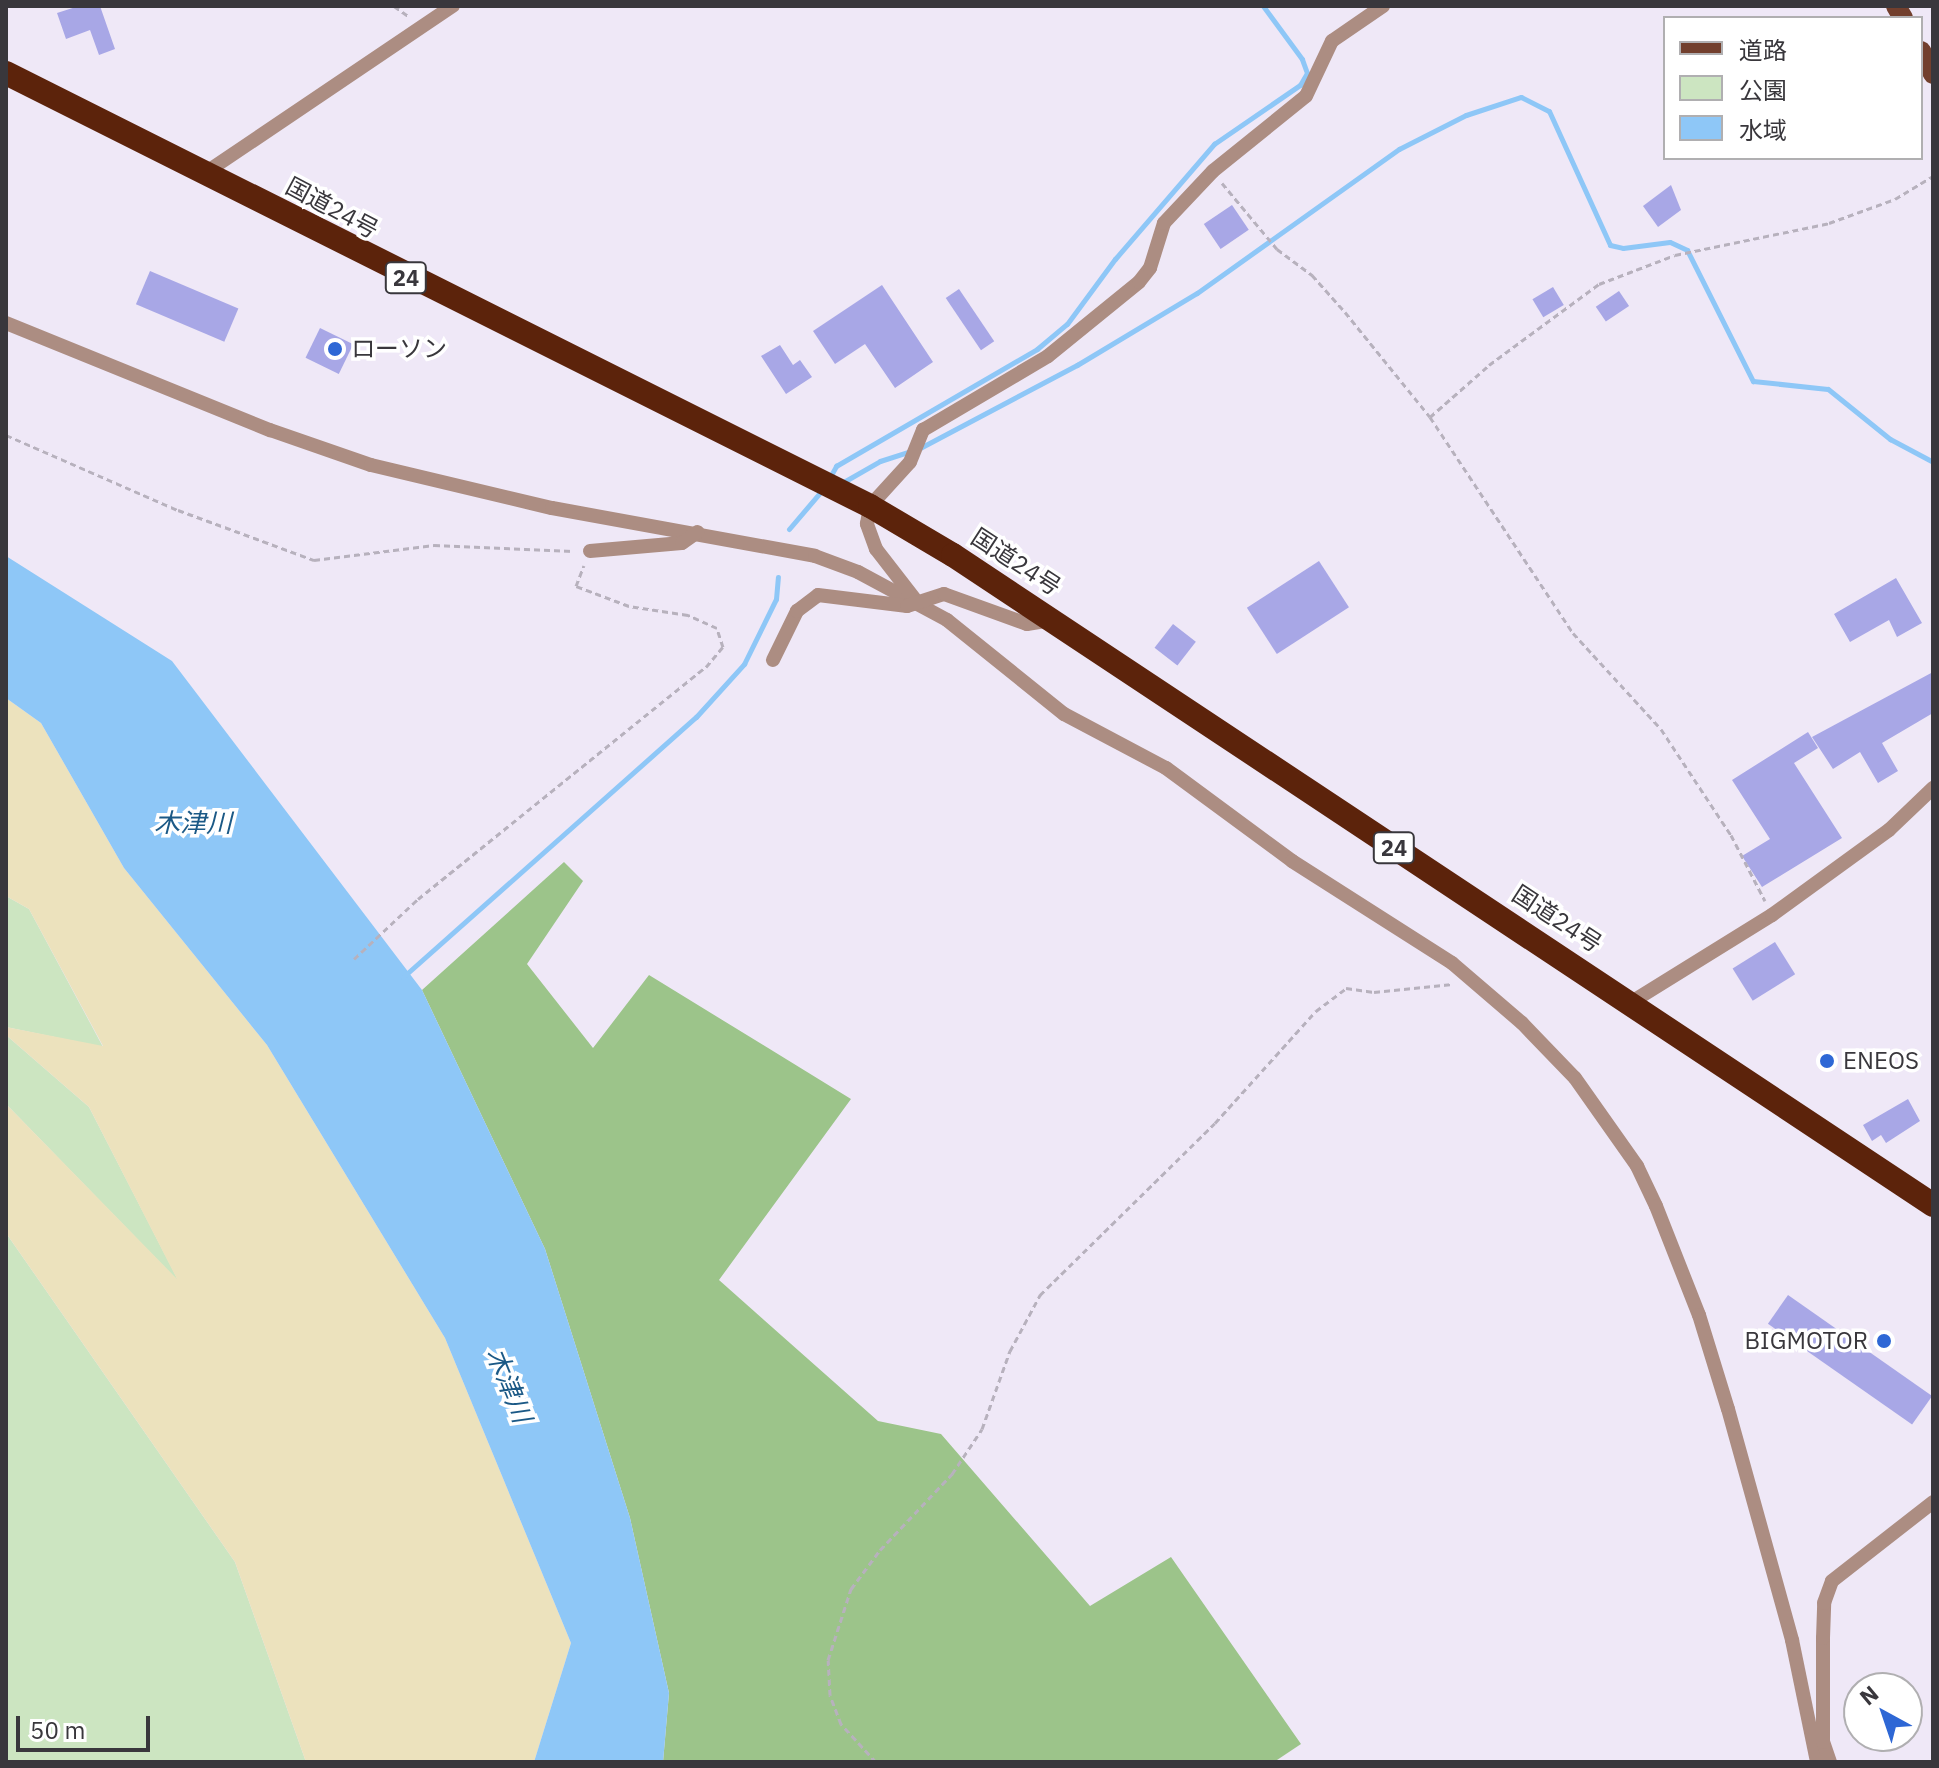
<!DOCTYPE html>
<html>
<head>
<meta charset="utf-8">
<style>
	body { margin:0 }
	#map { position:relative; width:1939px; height:1768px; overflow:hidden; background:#efe8f7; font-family:"IBM Plex Sans","Noto Sans JP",sans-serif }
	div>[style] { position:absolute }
	.green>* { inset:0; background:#cce5c1 }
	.forest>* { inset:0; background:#9cc48a }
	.sand>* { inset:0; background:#ece2bd }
	.water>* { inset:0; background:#8ec7f7 }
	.stream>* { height:5px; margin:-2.5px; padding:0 2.5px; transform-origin:2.5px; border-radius:2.5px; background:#8ec7f7 }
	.building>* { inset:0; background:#a8a7e6; transform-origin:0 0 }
	.path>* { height:3px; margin-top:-1.5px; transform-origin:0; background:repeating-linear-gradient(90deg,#b7b1bd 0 6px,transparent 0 10px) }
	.street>* { height:14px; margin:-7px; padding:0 7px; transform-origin:7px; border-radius:7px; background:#ac8d82 }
	.primary>* { height:20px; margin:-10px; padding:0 10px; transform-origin:10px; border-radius:10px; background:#723f2d }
	.highway>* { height:24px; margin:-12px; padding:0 12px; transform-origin:12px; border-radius:12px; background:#5c230b }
	.dots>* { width:22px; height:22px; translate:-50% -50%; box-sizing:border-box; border:4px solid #fff; border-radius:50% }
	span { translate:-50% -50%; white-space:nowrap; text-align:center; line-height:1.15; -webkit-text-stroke:7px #fff; paint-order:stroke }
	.shield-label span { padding:2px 6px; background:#fff; border:2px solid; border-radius:6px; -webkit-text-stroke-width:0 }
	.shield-label { font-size:22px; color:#39373c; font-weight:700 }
	.street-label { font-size:24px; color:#39373c }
	.poi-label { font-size:24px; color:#39373c }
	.left { translate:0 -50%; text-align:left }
	.right { translate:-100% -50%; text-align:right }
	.water-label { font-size:26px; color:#1b5986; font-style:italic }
	.frame { position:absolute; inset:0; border:8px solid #39373c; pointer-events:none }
	.legend { position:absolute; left:1663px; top:16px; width:260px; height:144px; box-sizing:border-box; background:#fff; border:2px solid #b0afb1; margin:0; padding:10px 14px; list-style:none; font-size:24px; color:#39373c }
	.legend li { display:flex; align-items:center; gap:16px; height:40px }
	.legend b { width:40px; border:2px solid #b0afb1 }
	.north { position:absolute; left:1843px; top:1672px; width:80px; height:80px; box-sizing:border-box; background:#fff; border:2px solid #b0afb1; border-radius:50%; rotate:320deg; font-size:22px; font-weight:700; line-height:32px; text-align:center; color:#39373c }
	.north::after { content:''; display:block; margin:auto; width:28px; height:36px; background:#2e67d5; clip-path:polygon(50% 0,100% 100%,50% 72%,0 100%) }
	.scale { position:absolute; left:16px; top:1716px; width:134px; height:36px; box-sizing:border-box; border:4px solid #39373c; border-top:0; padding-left:10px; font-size:24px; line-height:28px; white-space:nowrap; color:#39373c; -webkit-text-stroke:6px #fff; paint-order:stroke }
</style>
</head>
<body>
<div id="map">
	<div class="green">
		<div style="clip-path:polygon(6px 896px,29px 909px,103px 1047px,6px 1027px)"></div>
		<div style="clip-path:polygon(6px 1035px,89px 1107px,179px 1282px,6px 1104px)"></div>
		<div style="clip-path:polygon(6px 1233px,235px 1562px,306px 1762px,6px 1762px)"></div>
	</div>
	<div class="forest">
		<div style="clip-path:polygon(564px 862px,583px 881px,527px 964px,593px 1048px,649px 975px,851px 1099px,719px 1280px,878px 1421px,941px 1434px,1090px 1606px,1171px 1557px,1301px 1744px,1274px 1762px,663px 1762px,669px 1693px,630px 1518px,545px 1249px,422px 990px)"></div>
	</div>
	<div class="sand">
		<div style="clip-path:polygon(6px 698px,41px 723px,124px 868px,267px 1045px,445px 1338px,571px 1643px,534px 1762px,306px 1762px,235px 1562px,6px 1233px,6px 1104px,177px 1279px,89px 1107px,6px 1035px,6px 1027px,103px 1046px,29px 909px,6px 896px)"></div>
	</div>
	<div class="water">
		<div style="clip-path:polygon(6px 556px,172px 661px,422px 990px,545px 1249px,630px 1518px,669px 1693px,663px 1762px,534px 1762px,571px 1643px,445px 1338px,267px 1045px,124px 868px,41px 723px,6px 698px)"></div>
	</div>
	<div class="stream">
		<div style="left:920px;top:448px;width:178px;rotate:-27.9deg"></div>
		<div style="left:1077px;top:365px;width:140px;rotate:-31deg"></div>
		<div style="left:1197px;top:293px;width:248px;rotate:-35.5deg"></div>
		<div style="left:1399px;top:149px;width:75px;rotate:-26.9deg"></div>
		<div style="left:1466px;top:115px;width:58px;rotate:-18.1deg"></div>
		<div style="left:1521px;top:97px;width:31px;rotate:27deg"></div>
		<div style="left:1549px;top:111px;width:147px;rotate:65.5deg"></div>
		<div style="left:1610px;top:245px;width:13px;rotate:13deg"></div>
		<div style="left:1623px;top:248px;width:47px;rotate:-7.3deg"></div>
		<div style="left:1670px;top:242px;width:19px;rotate:25deg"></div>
		<div style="left:1687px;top:250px;width:147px;rotate:63.3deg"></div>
		<div style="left:1753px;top:381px;width:75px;rotate:6.1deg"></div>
		<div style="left:1828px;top:389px;width:80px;rotate:38.9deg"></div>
		<div style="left:1890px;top:439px;width:49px;rotate:28.1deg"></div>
		<div style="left:830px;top:477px;width:13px;rotate:-61deg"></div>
		<div style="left:836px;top:466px;width:233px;rotate:-30.2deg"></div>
		<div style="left:1037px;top:349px;width:39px;rotate:-40deg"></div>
		<div style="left:1067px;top:324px;width:81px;rotate:-53.6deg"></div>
		<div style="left:1115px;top:259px;width:152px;rotate:-49.3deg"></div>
		<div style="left:1214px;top:144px;width:104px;rotate:-34.5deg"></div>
		<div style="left:1300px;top:85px;width:14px;rotate:-60deg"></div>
		<div style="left:1307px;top:73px;width:15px;rotate:-110deg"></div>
		<div style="left:1302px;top:59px;width:66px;rotate:-126.3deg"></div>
		<div style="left:840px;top:484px;width:46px;rotate:-29.9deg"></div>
		<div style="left:880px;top:461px;width:33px;rotate:-18deg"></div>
		<div style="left:789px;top:529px;width:52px;rotate:-49.6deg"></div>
		<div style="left:403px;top:977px;width:392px;rotate:-41.6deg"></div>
		<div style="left:696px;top:717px;width:72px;rotate:-47.8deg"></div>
		<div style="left:744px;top:664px;width:72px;rotate:-63.8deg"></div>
		<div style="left:776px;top:599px;width:22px;rotate:-85deg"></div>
	</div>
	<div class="building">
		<div style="clip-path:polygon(79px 6px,100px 6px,115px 49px,99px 55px,90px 30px,66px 39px,57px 13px)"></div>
		<div style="clip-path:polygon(1671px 185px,1681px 210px,1658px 227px,1643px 206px)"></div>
		<div style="left:1232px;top:205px;width:30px;height:34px;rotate:56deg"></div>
		<div style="left:150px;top:271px;width:96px;height:36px;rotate:23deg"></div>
		<div style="clip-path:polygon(882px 285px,933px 362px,895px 388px,865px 344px,835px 364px,813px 331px)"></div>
		<div style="left:1553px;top:287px;width:21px;height:24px;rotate:59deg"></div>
		<div style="left:959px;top:289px;width:63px;height:16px;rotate:56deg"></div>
		<div style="left:1619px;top:291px;width:18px;height:28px;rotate:56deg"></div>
		<div style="left:320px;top:328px;width:37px;height:33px;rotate:26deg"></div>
		<div style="clip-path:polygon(780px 345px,793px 365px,800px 360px,812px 377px,786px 394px,761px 356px)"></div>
		<div style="left:1319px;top:561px;width:55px;height:86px;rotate:57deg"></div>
		<div style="clip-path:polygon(1896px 578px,1922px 623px,1897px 637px,1889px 620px,1850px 642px,1834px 614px)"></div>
		<div style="left:1173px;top:624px;width:29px;height:30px;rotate:38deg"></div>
		<div style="clip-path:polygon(1933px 672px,1933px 713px,1882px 743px,1898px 771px,1878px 783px,1860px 752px,1833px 769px,1812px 737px)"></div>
		<div style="clip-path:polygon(1808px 732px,1818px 748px,1794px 763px,1842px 838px,1762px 887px,1742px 856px,1770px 839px,1732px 780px)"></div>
		<div style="left:1775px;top:942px;width:38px;height:50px;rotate:58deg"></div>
		<div style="clip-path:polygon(1908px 1099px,1920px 1121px,1886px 1143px,1881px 1135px,1872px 1141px,1863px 1125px)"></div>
		<div style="left:1788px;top:1295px;width:176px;height:35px;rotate:35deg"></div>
	</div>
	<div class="path">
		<div style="left:394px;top:6px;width:19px;rotate:35deg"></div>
		<div style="left:1222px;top:183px;width:86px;rotate:50.2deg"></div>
		<div style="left:1277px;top:249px;width:44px;rotate:36.6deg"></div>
		<div style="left:1312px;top:275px;width:50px;rotate:48.3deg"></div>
		<div style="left:1345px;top:312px;width:135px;rotate:51deg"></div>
		<div style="left:1430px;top:417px;width:259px;rotate:56.5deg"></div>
		<div style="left:1573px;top:633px;width:130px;rotate:47.5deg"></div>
		<div style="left:1661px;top:729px;width:127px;rotate:56.6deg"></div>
		<div style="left:1731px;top:835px;width:74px;rotate:62.7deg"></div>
		<div style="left:1430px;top:417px;width:79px;rotate:-41.4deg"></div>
		<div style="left:1489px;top:365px;width:137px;rotate:-36.4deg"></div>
		<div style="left:1599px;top:284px;width:81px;rotate:-20.9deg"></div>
		<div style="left:1675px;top:255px;width:157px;rotate:-11.7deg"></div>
		<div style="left:1829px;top:223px;width:70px;rotate:-20deg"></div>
		<div style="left:1895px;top:199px;width:44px;rotate:-31.2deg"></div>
		<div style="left:6px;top:435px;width:188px;rotate:23.6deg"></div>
		<div style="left:178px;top:510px;width:145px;rotate:20.2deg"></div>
		<div style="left:314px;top:560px;width:121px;rotate:-7.1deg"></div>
		<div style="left:434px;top:545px;width:139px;rotate:2.5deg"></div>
		<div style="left:354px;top:959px;width:88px;rotate:-43.2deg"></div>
		<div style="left:418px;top:899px;width:370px;rotate:-38.9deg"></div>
		<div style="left:706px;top:667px;width:26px;rotate:-50deg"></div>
		<div style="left:723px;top:647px;width:20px;rotate:-108deg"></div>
		<div style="left:717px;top:628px;width:32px;rotate:-156deg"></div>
		<div style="left:688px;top:615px;width:60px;rotate:-171.3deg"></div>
		<div style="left:629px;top:606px;width:57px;rotate:-159.3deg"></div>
		<div style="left:576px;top:586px;width:22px;rotate:-69deg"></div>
		<div style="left:876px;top:1762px;width:52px;rotate:-132.6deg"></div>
		<div style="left:841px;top:1724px;width:31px;rotate:-111deg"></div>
		<div style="left:830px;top:1695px;width:35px;rotate:-93deg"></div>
		<div style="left:828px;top:1660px;width:75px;rotate:-72.1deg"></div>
		<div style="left:851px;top:1589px;width:49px;rotate:-53.4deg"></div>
		<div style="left:880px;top:1550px;width:105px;rotate:-46.5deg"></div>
		<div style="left:952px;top:1474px;width:54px;rotate:-56.3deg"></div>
		<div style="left:982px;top:1429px;width:83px;rotate:-70.3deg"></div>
		<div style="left:1010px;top:1351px;width:64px;rotate:-61.8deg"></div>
		<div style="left:1040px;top:1295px;width:245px;rotate:-44.5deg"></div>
		<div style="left:1215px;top:1123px;width:151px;rotate:-48deg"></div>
		<div style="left:1316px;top:1011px;width:38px;rotate:-37deg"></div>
		<div style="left:1346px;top:988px;width:28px;rotate:8deg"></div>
		<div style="left:1374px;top:992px;width:79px;rotate:-5.8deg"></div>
	</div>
	<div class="street">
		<div style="left:205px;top:173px;width:299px;rotate:-34deg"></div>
		<div style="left:6px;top:323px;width:285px;rotate:22.1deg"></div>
		<div style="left:270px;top:430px;width:107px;rotate:19.1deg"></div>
		<div style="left:371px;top:465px;width:186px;rotate:13.4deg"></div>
		<div style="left:552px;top:508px;width:267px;rotate:10.3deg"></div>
		<div style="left:815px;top:556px;width:46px;rotate:20.4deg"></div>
		<div style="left:858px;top:572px;width:101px;rotate:28.3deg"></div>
		<div style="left:947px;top:620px;width:150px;rotate:38.8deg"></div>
		<div style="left:1064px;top:714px;width:115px;rotate:27.9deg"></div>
		<div style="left:1166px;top:768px;width:157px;rotate:36.4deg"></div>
		<div style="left:1292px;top:861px;width:190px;rotate:32.5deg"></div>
		<div style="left:1452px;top:963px;width:92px;rotate:40.6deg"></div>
		<div style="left:1522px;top:1023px;width:76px;rotate:46.1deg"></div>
		<div style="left:1575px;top:1078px;width:108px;rotate:54.8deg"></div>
		<div style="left:1637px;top:1166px;width:44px;rotate:64.6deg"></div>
		<div style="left:1656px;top:1206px;width:117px;rotate:68.5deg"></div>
		<div style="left:1699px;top:1315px;width:98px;rotate:72.9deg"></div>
		<div style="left:1728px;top:1409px;width:240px;rotate:74.5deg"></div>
		<div style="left:1792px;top:1640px;width:125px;rotate:78.4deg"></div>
		<div style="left:590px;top:551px;width:92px;rotate:-5deg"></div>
		<div style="left:682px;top:543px;width:19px;rotate:-35deg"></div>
		<div style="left:914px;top:598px;width:62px;rotate:-127.8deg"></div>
		<div style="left:876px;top:549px;width:27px;rotate:-110deg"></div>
		<div style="left:867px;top:524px;width:18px;rotate:-81deg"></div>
		<div style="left:870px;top:506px;width:59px;rotate:-47.7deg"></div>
		<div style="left:910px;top:462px;width:35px;rotate:-68deg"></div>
		<div style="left:923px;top:430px;width:145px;rotate:-30.6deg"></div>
		<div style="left:1048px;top:356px;width:117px;rotate:-39.1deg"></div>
		<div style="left:1139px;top:282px;width:18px;rotate:-52deg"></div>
		<div style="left:1150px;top:268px;width:47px;rotate:-72.7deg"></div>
		<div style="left:1164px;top:223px;width:71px;rotate:-46.7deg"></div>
		<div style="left:1213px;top:171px;width:119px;rotate:-38.9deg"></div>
		<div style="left:1306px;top:96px;width:61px;rotate:-64.7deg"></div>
		<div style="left:1332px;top:41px;width:62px;rotate:-34.5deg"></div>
		<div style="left:773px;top:660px;width:55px;rotate:-63.9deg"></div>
		<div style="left:797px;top:611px;width:26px;rotate:-37deg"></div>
		<div style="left:818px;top:595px;width:90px;rotate:7deg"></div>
		<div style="left:907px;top:606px;width:39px;rotate:-18deg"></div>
		<div style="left:944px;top:594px;width:88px;rotate:19.9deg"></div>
		<div style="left:1027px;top:624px;width:26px;rotate:-9deg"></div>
		<div style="left:1630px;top:1003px;width:167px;rotate:-31.8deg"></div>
		<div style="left:1772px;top:915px;width:145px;rotate:-36deg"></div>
		<div style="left:1889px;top:830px;width:61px;rotate:-43.7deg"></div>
		<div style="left:1830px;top:1762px;width:21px;rotate:-109deg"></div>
		<div style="left:1823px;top:1742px;width:104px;rotate:-90deg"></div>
		<div style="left:1823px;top:1638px;width:35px;rotate:-88deg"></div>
		<div style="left:1824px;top:1603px;width:23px;rotate:-70deg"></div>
		<div style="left:1832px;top:1581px;width:128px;rotate:-38deg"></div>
	</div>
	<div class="primary">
		<div style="left:1896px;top:6px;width:14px;rotate:60deg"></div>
		<div style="left:1921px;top:51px;width:26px;rotate:62deg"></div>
	</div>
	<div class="highway">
		<div style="left:6px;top:73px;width:966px;rotate:26.62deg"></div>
		<div style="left:870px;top:506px;width:96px;rotate:30.6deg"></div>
		<div style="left:953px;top:555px;width:1176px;rotate:33.55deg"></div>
	</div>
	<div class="dots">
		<div style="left:335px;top:349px;background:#2e67d5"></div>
		<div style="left:1827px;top:1061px;background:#2e67d5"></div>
		<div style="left:1884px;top:1341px;background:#2e67d5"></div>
	</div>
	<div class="shield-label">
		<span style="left:406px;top:278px">24</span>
		<span style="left:1394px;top:848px">24</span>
	</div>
	<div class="street-label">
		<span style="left:332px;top:208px;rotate:28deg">国道24号</span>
		<span style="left:1016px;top:562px;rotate:33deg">国道24号</span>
		<span style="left:1557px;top:919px;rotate:33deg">国道24号</span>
	</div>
	<div class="poi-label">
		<span class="left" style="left:351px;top:349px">ローソン</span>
		<span class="left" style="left:1843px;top:1061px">ENEOS</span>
		<span class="right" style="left:1868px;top:1341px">BIGMOTOR</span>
	</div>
	<div class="water-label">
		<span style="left:193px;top:823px">木津川</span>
		<span style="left:509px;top:1385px;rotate:68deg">木津川</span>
	</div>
	<div class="frame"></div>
	<ul class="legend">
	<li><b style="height:10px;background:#723f2d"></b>道路</li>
	<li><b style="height:22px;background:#cce5c1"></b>公園</li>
	<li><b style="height:22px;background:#8ec7f7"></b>水域</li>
	</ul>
	<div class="north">N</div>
	<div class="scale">50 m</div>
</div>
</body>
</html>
